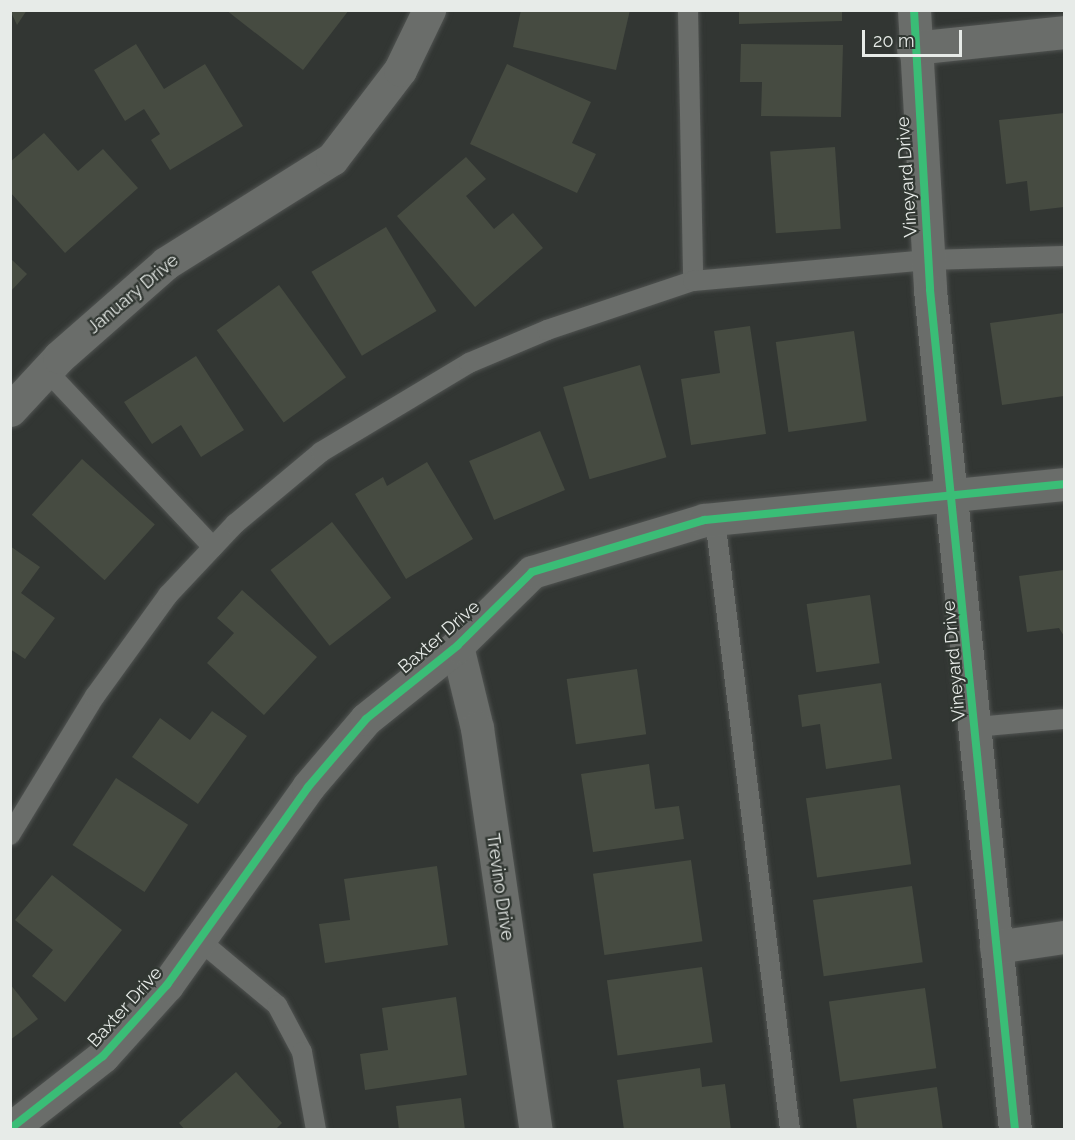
<!DOCTYPE html>
<html>
<head>
<meta charset="utf-8">
<style>
	body { margin:0 }
	#map { position:relative; width:1075px; height:1140px; overflow:hidden; background:#323633; font-family:Raleway,sans-serif }
	div>[style] { position:absolute }
	.building>* { inset:0; background:#464b41; transform-origin:0 0 }
	.roads { filter:drop-shadow(0 0 2px #505351) drop-shadow(0 0 2px #505351) }
	.lane>* { height:20px; margin:-10px; padding:0 10px; transform-origin:10px; border-radius:10px; background:#6a6d6a }
	.street>* { height:33px; margin:-16.5px; padding:0 16.5px; transform-origin:16.5px; border-radius:16.5px; background:#6a6d6a }
	.secondary>* { height:33px; margin:-16.5px; padding:0 16.5px; transform-origin:16.5px; border-radius:16.5px; background:#6a6d6a }
	.cycleway>* { height:8px; margin:-4px; padding:0 4px; transform-origin:4px; border-radius:4px; background:#3abd76 }
	span { translate:-50% -50%; white-space:nowrap; text-align:center; line-height:1.15; -webkit-text-stroke:4.5px #313732; paint-order:stroke }
	.street-label { font-size:18px; color:#e7ebe8 }
	.frame { position:absolute; inset:0; border:12px solid #e7ebe8; pointer-events:none }
	.scale { position:absolute; left:862px; top:30px; width:100px; height:27px; box-sizing:border-box; border:3px solid #e7ebe8; border-top:0; padding-left:8px; font-size:18px; line-height:21px; white-space:nowrap; color:#e7ebe8; -webkit-text-stroke:4px #313732; paint-order:stroke }
</style>
</head>
<body>
<div id="map">
	<div class="building">
		<div style="clip-path:polygon(10px 10px,27px 10px,17px 25px)"></div>
		<div style="clip-path:polygon(226px 10px,349px 10px,303px 70px)"></div>
		<div style="clip-path:polygon(521px 10px,630px 10px,616px 70px,513px 47px)"></div>
		<div style="clip-path:polygon(739px 10px,842px 10px,842px 21px,739px 24px)"></div>
		<div style="clip-path:polygon(136px 44px,164px 89px,205px 64px,243px 126px,170px 170px,151px 140px,160px 134px,144px 109px,125px 121px,94px 70px)"></div>
		<div style="clip-path:polygon(741px 44px,843px 45px,841px 117px,761px 116px,762px 82px,740px 82px)"></div>
		<div style="clip-path:polygon(507px 64px,591px 102px,572px 143px,596px 154px,577px 193px,470px 144px)"></div>
		<div style="clip-path:polygon(1064px 113px,1064px 207px,1030px 211px,1027px 181px,1006px 184px,999px 120px)"></div>
		<div style="clip-path:polygon(44px 133px,78px 171px,103px 149px,138px 188px,65px 253px,10px 192px,10px 162px)"></div>
		<div style="left:835px;top:147px;width:82px;height:65px;rotate:86deg"></div>
		<div style="clip-path:polygon(466px 157px,486px 179px,466px 196px,494px 229px,513px 213px,543px 248px,475px 307px,397px 216px)"></div>
		<div style="left:386px;top:227px;width:98px;height:87px;rotate:59deg"></div>
		<div style="clip-path:polygon(10px 258px,27px 274px,10px 292px)"></div>
		<div style="left:279px;top:285px;width:114px;height:77px;rotate:54deg"></div>
		<div style="clip-path:polygon(1064px 313px,1064px 396px,1002px 405px,990px 323px)"></div>
		<div style="clip-path:polygon(750px 326px,766px 434px,691px 445px,681px 379px,720px 373px,714px 331px)"></div>
		<div style="left:854px;top:331px;width:91px;height:79px;rotate:82deg"></div>
		<div style="clip-path:polygon(196px 356px,244px 430px,201px 457px,181px 425px,152px 444px,124px 402px)"></div>
		<div style="left:640px;top:365px;width:96px;height:80px;rotate:74deg"></div>
		<div style="left:540px;top:431px;width:64px;height:77px;rotate:67deg"></div>
		<div style="left:82px;top:459px;width:98px;height:75px;rotate:42deg"></div>
		<div style="clip-path:polygon(427px 462px,473px 539px,406px 579px,355px 494px,383px 477px,387px 486px)"></div>
		<div style="left:332px;top:522px;width:96px;height:78px;rotate:52deg"></div>
		<div style="clip-path:polygon(10px 546px,40px 567px,21px 593px,55px 618px,25px 659px,10px 649px)"></div>
		<div style="clip-path:polygon(1064px 570px,1064px 636px,1059px 628px,1027px 632px,1019px 576px)"></div>
		<div style="clip-path:polygon(242px 590px,317px 657px,264px 715px,207px 663px,234px 633px,217px 618px)"></div>
		<div style="left:870px;top:595px;width:69px;height:64px;rotate:82deg"></div>
		<div style="left:637px;top:669px;width:66px;height:71px;rotate:82deg"></div>
		<div style="clip-path:polygon(881px 683px,892px 759px,826px 769px,820px 724px,802px 727px,798px 695px)"></div>
		<div style="clip-path:polygon(212px 711px,247px 736px,198px 804px,132px 757px,160px 718px,190px 740px)"></div>
		<div style="clip-path:polygon(649px 764px,655px 809px,679px 806px,684px 839px,593px 852px,581px 774px)"></div>
		<div style="left:116px;top:778px;width:86px;height:80px;rotate:33deg"></div>
		<div style="left:900px;top:785px;width:80px;height:95px;rotate:82deg"></div>
		<div style="left:691px;top:860px;width:82px;height:99px;rotate:82deg"></div>
		<div style="clip-path:polygon(437px 866px,448px 945px,325px 963px,319px 924px,350px 920px,344px 879px)"></div>
		<div style="clip-path:polygon(52px 875px,122px 930px,65px 1002px,32px 976px,53px 950px,15px 920px)"></div>
		<div style="left:912px;top:886px;width:77px;height:100px;rotate:82deg"></div>
		<div style="left:702px;top:967px;width:76px;height:96px;rotate:82deg"></div>
		<div style="clip-path:polygon(10px 984px,38px 1019px,10px 1040px)"></div>
		<div style="left:925px;top:988px;width:81px;height:97px;rotate:82deg"></div>
		<div style="clip-path:polygon(456px 997px,467px 1075px,365px 1090px,360px 1054px,388px 1050px,382px 1008px)"></div>
		<div style="clip-path:polygon(700px 1068px,702px 1087px,725px 1084px,731px 1130px,624px 1130px,617px 1080px)"></div>
		<div style="clip-path:polygon(236px 1072px,282px 1123px,275px 1130px,185px 1130px,179px 1123px)"></div>
		<div style="clip-path:polygon(937px 1087px,943px 1130px,857px 1130px,853px 1099px)"></div>
		<div style="clip-path:polygon(461px 1098px,465px 1130px,399px 1130px,396px 1106px)"></div>
	</div>
	<div class="roads">
		<div class="lane">
			<div style="left:688px;top:10px;width:271px;rotate:88.9deg"></div>
			<div style="left:47px;top:371px;width:242px;rotate:46.7deg"></div>
			<div style="left:715px;top:519px;width:616px;rotate:83deg"></div>
			<div style="left:976px;top:727px;width:88px;rotate:-5.2deg"></div>
			<div style="left:10px;top:835px;width:163px;rotate:-58.6deg"></div>
			<div style="left:95px;top:696px;width:125px;rotate:-54.1deg"></div>
			<div style="left:168px;top:595px;width:98px;rotate:-46.7deg"></div>
			<div style="left:235px;top:524px;width:112px;rotate:-39.9deg"></div>
			<div style="left:321px;top:452px;width:173px;rotate:-31deg"></div>
			<div style="left:469px;top:363px;width:85px;rotate:-22.9deg"></div>
			<div style="left:547px;top:330px;width:154px;rotate:-18.6deg"></div>
			<div style="left:693px;top:281px;width:236px;rotate:-5.1deg"></div>
			<div style="left:928px;top:260px;width:136px;rotate:-1.7deg"></div>
			<div style="left:198px;top:939px;width:103px;rotate:39.9deg"></div>
			<div style="left:277px;top:1005px;width:53px;rotate:62deg"></div>
			<div style="left:302px;top:1052px;width:79px;rotate:79.8deg"></div>
		</div>
		<div class="street">
			<div style="left:914px;top:10px;width:280px;rotate:86.7deg"></div>
			<div style="left:930px;top:290px;width:844px;rotate:84.22deg"></div>
			<div style="left:913px;top:48px;width:152px;rotate:-6deg"></div>
			<div style="left:10px;top:410px;width:72px;rotate:-47.2deg"></div>
			<div style="left:59px;top:357px;width:142px;rotate:-41.3deg"></div>
			<div style="left:166px;top:263px;width:196px;rotate:-32.1deg"></div>
			<div style="left:332px;top:159px;width:112px;rotate:-52.6deg"></div>
			<div style="left:400px;top:70px;width:67px;rotate:-64.2deg"></div>
			<div style="left:457px;top:646px;width:84px;rotate:76.3deg"></div>
			<div style="left:477px;top:728px;width:406px;rotate:81.7deg"></div>
			<div style="left:996px;top:947px;width:69px;rotate:-8.4deg"></div>
		</div>
		<div class="secondary">
			<div style="left:10px;top:1129px;width:118px;rotate:-38.1deg"></div>
			<div style="left:103px;top:1056px;width:96px;rotate:-48deg"></div>
			<div style="left:167px;top:985px;width:243px;rotate:-54.5deg"></div>
			<div style="left:308px;top:787px;width:89px;rotate:-49.5deg"></div>
			<div style="left:366px;top:719px;width:117px;rotate:-38.7deg"></div>
			<div style="left:457px;top:646px;width:105px;rotate:-44.6deg"></div>
			<div style="left:532px;top:572px;width:180px;rotate:-16.8deg"></div>
			<div style="left:704px;top:520px;width:362px;rotate:-5.7deg"></div>
		</div>
	</div>
	<div class="cycleway">
		<div style="left:914px;top:10px;width:280px;rotate:86.7deg"></div>
		<div style="left:930px;top:290px;width:844px;rotate:84.22deg"></div>
		<div style="left:10px;top:1129px;width:118px;rotate:-38.1deg"></div>
		<div style="left:103px;top:1056px;width:96px;rotate:-48deg"></div>
		<div style="left:167px;top:985px;width:243px;rotate:-54.5deg"></div>
		<div style="left:308px;top:787px;width:89px;rotate:-49.5deg"></div>
		<div style="left:366px;top:719px;width:117px;rotate:-38.7deg"></div>
		<div style="left:457px;top:646px;width:105px;rotate:-44.6deg"></div>
		<div style="left:532px;top:572px;width:180px;rotate:-16.8deg"></div>
		<div style="left:704px;top:520px;width:362px;rotate:-5.7deg"></div>
	</div>
	<div class="street-label">
		<span style="left:907px;top:177px;rotate:-94deg">Vineyard Drive</span>
		<span style="left:133px;top:294px;rotate:-40deg">January Drive</span>
		<span style="left:439px;top:637px;rotate:-41deg">Baxter Drive</span>
		<span style="left:954px;top:661px;rotate:-95deg">Vineyard Drive</span>
		<span style="left:500px;top:887px;rotate:82deg">Trevino Drive</span>
		<span style="left:125px;top:1007px;rotate:-48deg">Baxter Drive</span>
	</div>
	<div class="frame"></div>
	<div class="scale">20 m</div>
</div>
</body>
</html>
